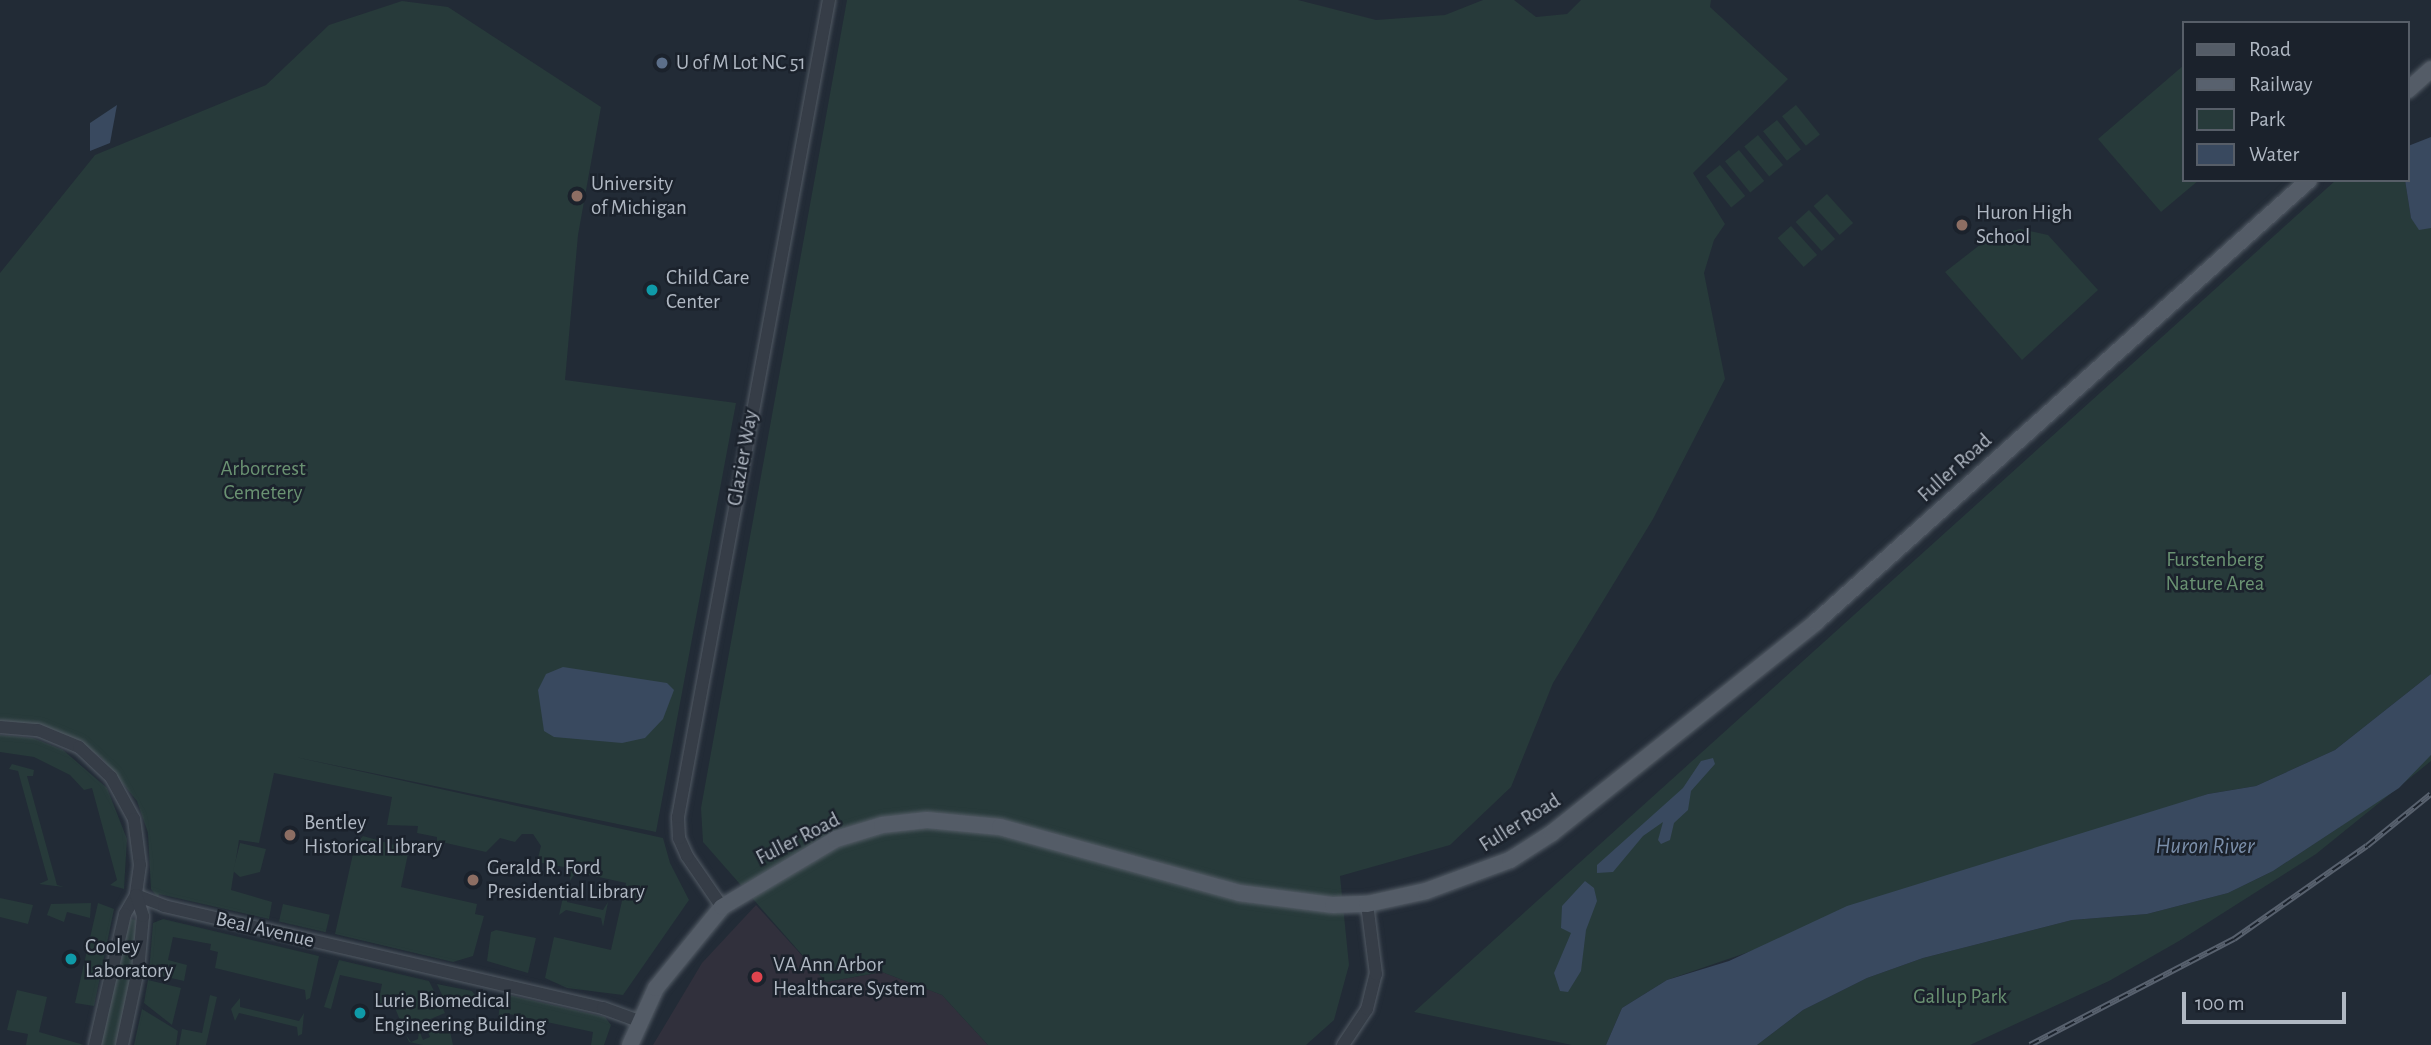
<!DOCTYPE html>
<html>
<head>
<meta charset="utf-8">
<style>
	body { margin:0 }
	#map { position:relative; width:2431px; height:1045px; overflow:hidden; background:#222b36; font-family:"Alegreya Sans",sans-serif }
	div>[style] { position:absolute }
	.medical>* { inset:0; background:#31303c }
	.green>* { inset:0; background:#273a3a; transform-origin:0 0 }
	.water>* { inset:0; background:#39495f }
	.roads { filter:drop-shadow(0 0 2px #535b65) drop-shadow(0 0 2px #535b65) }
	.minor>* { height:12px; margin:-6px; padding:0 6px; transform-origin:6px; border-radius:6px; background:#363d47 }
	.major>* { height:16px; margin:-8px; padding:0 8px; transform-origin:8px; border-radius:8px; background:#545c67 }
	.rail>* { height:6px; margin-top:-3px; transform-origin:0; background:repeating-linear-gradient(90deg,#1b222c 0 10px,#58616e 0 20px); box-sizing:border-box; border-block:2px solid #58616e }
	.dots>* { width:19px; height:19px; translate:-50% -50%; box-sizing:border-box; border:4px solid #1b222c; border-radius:50% }
	span { translate:-50% -50%; white-space:nowrap; text-align:center; line-height:1.15; -webkit-text-stroke:5px #1b222c; paint-order:stroke }
	.poi-label { font-size:21px; color:#b0b8c3 }
	.left { translate:0 -50%; text-align:left }
	.street-label { font-size:21px; color:#b0b8c3 }
	.park-label { font-size:21px; color:#6a9272 }
	.water-label { font-size:23px; color:#7b8faa; font-style:italic }
	.legend { position:absolute; left:2182px; top:21px; width:228px; height:161px; box-sizing:border-box; background:#1b222c; border:2px solid #575e68; margin:0; padding:9px 12px; list-style:none; font-size:21px; color:#b0b8c3 }
	.legend li { display:flex; align-items:center; gap:14px; height:35px }
	.legend b { width:35px; border:2px solid #575e68 }
	.scale { position:absolute; left:2182px; top:992px; width:164px; height:32px; box-sizing:border-box; border:4px solid #b0b8c3; border-top:0; padding-left:9px; font-size:21px; line-height:24px; white-space:nowrap; color:#b0b8c3; -webkit-text-stroke:5px #1b222c; paint-order:stroke }
</style>
</head>
<body>
<div id="map">
	<div class="medical">
		<div style="clip-path:polygon(756px 905px,826px 982px,882px 972px,942px 995px,988px 1045px,653px 1045px,702px 963px)"></div>
	</div>
	<div class="green">
		<div style="clip-path:polygon(847px 0,1298px 0,1376px 20px,1445px 15px,1483px 0,1514px 0,1536px 17px,1567px 14px,1581px 0,1711px 0,1710px 7px,1788px 79px,1693px 173px,1725px 224px,1714px 240px,1704px 273px,1725px 379px,1653px 519px,1553px 683px,1511px 787px,1450px 845px,1340px 876px,1349px 965px,1334px 1020px,1306px 1045px,988px 1045px,942px 995px,882px 972px,826px 982px,703px 842px,701px 808px)"></div>
		<div style="clip-path:polygon(402px 1px,448px 7px,601px 107px,578px 235px,565px 380px,736px 403px,656px 832px,295px 757px,663px 838px,670px 863px,689px 900px,623px 995px,567px 988px,545px 978px,554px 937px,611px 950px,626px 883px,576px 872px,570px 881px,569px 868px,537px 862px,541px 846px,533px 834px,522px 834px,515px 842px,500px 838px,486px 852px,437px 841px,437px 837px,417px 833px,418px 826px,387px 825px,392px 797px,274px 773px,259px 843px,239px 840px,231px 890px,272px 902px,269px 919px,159px 894px,158px 898px,151px 889px,148px 833px,137px 801px,101px 757px,56px 731px,0 721px,0 273px,95px 155px,266px 85px,329px 25px)"></div>
		<div style="clip-path:polygon(2184px 65px,2184px 180px,2199px 180px,2161px 212px,2098px 139px)"></div>
		<div style="left:1796px;top:105px;width:38px;height:18px;rotate:51deg"></div>
		<div style="left:1777px;top:120px;width:38px;height:18px;rotate:51deg"></div>
		<div style="left:1758px;top:135px;width:39px;height:18px;rotate:50deg"></div>
		<div style="left:1739px;top:150px;width:40px;height:18px;rotate:51deg"></div>
		<div style="left:1720px;top:165px;width:40px;height:18px;rotate:51deg"></div>
		<div style="clip-path:polygon(2336px 180px,2405px 180px,2411px 218px,2431px 228px,2431px 674px,2335px 750px,2256px 786px,2208px 794px,1667px 980px,1622px 1008px,1606px 1045px,1572px 1045px,1414px 1012px)"></div>
		<div style="left:1827px;top:194px;width:39px;height:18px;rotate:48deg"></div>
		<div style="left:1809px;top:210px;width:39px;height:18px;rotate:48deg"></div>
		<div style="left:1791px;top:226px;width:39px;height:18px;rotate:48deg"></div>
		<div style="clip-path:polygon(2020px 229px,2048px 235px,2098px 290px,2022px 360px,1945px 272px,1990px 237px)"></div>
		<div style="clip-path:polygon(0 735px,33px 738px,63px 750px,107px 788px,127px 839px,124px 889px,110px 885px,117px 880px,92px 788px,84px 790px,70px 775px,34px 757px,0 752px)"></div>
		<div style="clip-path:polygon(2431px 755px,2431px 761px,2316px 854px,2179px 941px,2109px 981px,1970px 1045px,1757px 1045px,1803px 1010px,1867px 978px,1923px 958px,2072px 920px,2147px 914px,2228px 893px,2273px 871px,2338px 828px)"></div>
		<div style="clip-path:polygon(12px 764px,34px 770px,33px 776px,27px 776px,57px 885px,64px 887px,39px 884px,48px 880px,18px 771px,9px 769px)"></div>
		<div style="clip-path:polygon(363px 836px,409px 849px,401px 887px,477px 904px,475px 914px,484px 916px,473px 956px,453px 962px,335px 934px,355px 845px)"></div>
		<div style="clip-path:polygon(240px 843px,266px 849px,260px 872px,240px 877px,233px 871px)"></div>
		<div style="clip-path:polygon(564px 893px,568px 894px,567px 902px,603px 910px,608px 902px,603px 927px,601px 918px,566px 910px,559px 915px)"></div>
		<div style="clip-path:polygon(0 898px,33px 905px,28px 924px,0 917px)"></div>
		<div style="clip-path:polygon(91px 903px,90px 918px,67px 912px,64px 922px,47px 915px,51px 904px)"></div>
		<div style="clip-path:polygon(98px 903px,114px 909px,94px 1006px,75px 1003px)"></div>
		<div style="left:283px;top:904px;width:48px;height:18px;rotate:13deg"></div>
		<div style="clip-path:polygon(130px 919px,136px 920px,132px 974px,117px 1045px,101px 1045px)"></div>
		<div style="clip-path:polygon(163px 919px,319px 956px,310px 998px,306px 1000px,305px 990px,215px 968px,218px 952px,210px 950px,211px 944px,173px 937px,168px 960px,187px 965px,184px 981px,149px 973px,153px 923px)"></div>
		<div style="clip-path:polygon(496px 930px,536px 938px,528px 973px,487px 961px,491px 932px)"></div>
		<div style="clip-path:polygon(339px 960px,429px 981px,445px 1013px,404px 1030px,393px 1003px,378px 1003px,382px 984px,340px 975px,331px 1009px,324px 1007px)"></div>
		<div style="clip-path:polygon(148px 980px,181px 988px,172px 1025px,144px 1003px)"></div>
		<div style="clip-path:polygon(437px 984px,472px 991px,479px 1000px,449px 1010px)"></div>
		<div style="clip-path:polygon(17px 990px,47px 997px,39px 1032px,84px 1045px,26px 1045px,28px 1034px,7px 1030px)"></div>
		<div style="clip-path:polygon(210px 995px,217px 997px,206px 1045px,179px 1045px,182px 1029px,202px 1033px)"></div>
		<div style="clip-path:polygon(509px 995px,605px 1017px,611px 1025px,604px 1045px,591px 1045px,593px 1032px,505px 1013px,498px 1022px,500px 1002px)"></div>
		<div style="clip-path:polygon(240px 998px,240px 1007px,299px 1021px,304px 1013px,302px 1034px,298px 1036px,297px 1027px,239px 1013px,235px 1021px,231px 1009px)"></div>
		<div style="clip-path:polygon(142px 1009px,178px 1031px,176px 1045px,134px 1045px)"></div>
		<div style="clip-path:polygon(447px 1018px,453px 1045px,423px 1045px,409px 1042px,406px 1035px,411px 1042px,418px 1039px,419px 1030px,423px 1040px,430px 1037px,426px 1027px)"></div>
	</div>
	<div class="water">
		<div style="clip-path:polygon(117px 105px,110px 143px,90px 151px,90px 123px)"></div>
		<div style="clip-path:polygon(2431px 137px,2431px 228px,2419px 230px,2411px 218px,2405px 180px,2408px 146px)"></div>
		<div style="clip-path:polygon(563px 667px,667px 683px,674px 690px,663px 719px,645px 738px,622px 743px,554px 737px,544px 731px,538px 690px,546px 674px)"></div>
		<div style="clip-path:polygon(2431px 674px,2431px 755px,2399px 788px,2273px 871px,2228px 893px,2147px 914px,2072px 920px,1923px 958px,1867px 978px,1803px 1010px,1757px 1045px,1606px 1045px,1622px 1008px,1667px 980px,1729px 961px,1847px 906px,2208px 794px,2256px 786px,2335px 750px)"></div>
		<div style="clip-path:polygon(1713px 758px,1715px 764px,1691px 791px,1688px 810px,1674px 823px,1670px 840px,1661px 844px,1658px 840px,1663px 822px,1643px 836px,1613px 872px,1597px 873px,1597px 865px,1683px 788px,1701px 761px)"></div>
		<div style="clip-path:polygon(1585px 881px,1594px 888px,1597px 901px,1586px 930px,1581px 971px,1568px 992px,1560px 991px,1554px 973px,1571px 933px,1561px 928px,1562px 906px)"></div>
	</div>
	<div class="roads">
		<div class="minor">
			<div style="left:0;top:727px;width:38px;rotate:5deg"></div>
			<div style="left:38px;top:730px;width:44px;rotate:22.5deg"></div>
			<div style="left:79px;top:747px;width:44px;rotate:43.2deg"></div>
			<div style="left:111px;top:777px;width:48px;rotate:61.3deg"></div>
			<div style="left:134px;top:819px;width:46px;rotate:82.6deg"></div>
			<div style="left:140px;top:865px;width:30px;rotate:98deg"></div>
			<div style="left:136px;top:895px;width:22px;rotate:120deg"></div>
			<div style="left:125px;top:914px;width:134px;rotate:102.9deg"></div>
			<div style="left:136px;top:895px;width:30px;rotate:21deg"></div>
			<div style="left:164px;top:906px;width:451px;rotate:13.1deg"></div>
			<div style="left:603px;top:1008px;width:38px;rotate:20deg"></div>
			<div style="left:722px;top:907px;width:62px;rotate:-124.5deg"></div>
			<div style="left:687px;top:856px;width:20px;rotate:-114deg"></div>
			<div style="left:679px;top:838px;width:21px;rotate:-93deg"></div>
			<div style="left:678px;top:817px;width:831px;rotate:-79.53deg"></div>
			<div style="left:122px;top:1045px;width:77px;rotate:-78deg"></div>
			<div style="left:138px;top:970px;width:54px;rotate:-84.7deg"></div>
			<div style="left:143px;top:916px;width:22px;rotate:-108deg"></div>
			<div style="left:1343px;top:1045px;width:43px;rotate:-56.3deg"></div>
			<div style="left:1367px;top:1009px;width:36px;rotate:-76deg"></div>
			<div style="left:1376px;top:974px;width:71px;rotate:-97.3deg"></div>
		</div>
		<div class="major">
			<div style="left:2408px;top:90px;width:31px;rotate:-42deg"></div>
			<div style="left:630px;top:1045px;width:63px;rotate:-65.5deg"></div>
			<div style="left:656px;top:988px;width:104px;rotate:-50.8deg"></div>
			<div style="left:722px;top:907px;width:133px;rotate:-30.8deg"></div>
			<div style="left:836px;top:839px;width:48px;rotate:-16.9deg"></div>
			<div style="left:882px;top:825px;width:45px;rotate:-6.3deg"></div>
			<div style="left:927px;top:820px;width:73px;rotate:5.5deg"></div>
			<div style="left:1000px;top:827px;width:248px;rotate:15.4deg"></div>
			<div style="left:1239px;top:893px;width:95px;rotate:7.3deg"></div>
			<div style="left:1333px;top:905px;width:34px;rotate:-2deg"></div>
			<div style="left:1367px;top:904px;width:60px;rotate:-12.4deg"></div>
			<div style="left:1426px;top:891px;width:90px;rotate:-20.3deg"></div>
			<div style="left:1510px;top:860px;width:50px;rotate:-32.7deg"></div>
			<div style="left:1552px;top:833px;width:338px;rotate:-38.6deg"></div>
			<div style="left:1816px;top:622px;width:662px;rotate:-41.88deg"></div>
		</div>
	</div>
	<div class="rail">
		<div style="left:2030px;top:1045px;width:230px;rotate:-27.5deg"></div>
		<div style="left:2234px;top:939px;width:162px;rotate:-35deg"></div>
		<div style="left:2367px;top:846px;width:82px;rotate:-39.1deg"></div>
	</div>
	<div class="dots">
		<div style="left:662px;top:63px;background:#5c6f8a"></div>
		<div style="left:577px;top:196px;background:#8d6e63"></div>
		<div style="left:1962px;top:225px;background:#8d6e63"></div>
		<div style="left:652px;top:290px;background:#0f9aa8"></div>
		<div style="left:290px;top:835px;background:#8d6e63"></div>
		<div style="left:473px;top:880px;background:#8d6e63"></div>
		<div style="left:71px;top:959px;background:#0f9aa8"></div>
		<div style="left:757px;top:977px;background:#e0444e"></div>
		<div style="left:360px;top:1013px;background:#0f9aa8"></div>
	</div>
	<div class="poi-label">
		<span class="left" style="left:676px;top:63px">U of M Lot NC 51</span>
		<span class="left" style="left:591px;top:196px">University<br>of Michigan</span>
		<span class="left" style="left:1976px;top:225px">Huron High<br>School</span>
		<span class="left" style="left:666px;top:290px">Child Care<br>Center</span>
		<span class="left" style="left:304px;top:835px">Bentley<br>Historical Library</span>
		<span class="left" style="left:487px;top:880px">Gerald R. Ford<br>Presidential Library</span>
		<span class="left" style="left:85px;top:959px">Cooley<br>Laboratory</span>
		<span class="left" style="left:773px;top:977px">VA Ann Arbor<br>Healthcare System</span>
		<span class="left" style="left:374px;top:1013px">Lurie Biomedical<br>Engineering Building</span>
	</div>
	<div class="street-label">
		<span style="left:743px;top:458px;rotate:-80deg">Glazier Way</span>
		<span style="left:1955px;top:468px;rotate:-42deg">Fuller Road</span>
		<span style="left:1520px;top:823px;rotate:-32deg">Fuller Road</span>
		<span style="left:798px;top:839px;rotate:-27deg">Fuller Road</span>
		<span style="left:265px;top:930px;rotate:13deg">Beal Avenue</span>
	</div>
	<div class="park-label">
		<span style="left:263px;top:481px">Arborcrest<br>Cemetery</span>
		<span style="left:2215px;top:572px">Furstenberg<br>Nature Area</span>
		<span style="left:1960px;top:997px">Gallup Park</span>
	</div>
	<div class="water-label">
		<span style="left:2205px;top:847px">Huron River</span>
	</div>
	<ul class="legend">
	<li><b style="height:9px;background:#545c67"></b>Road</li>
	<li><b style="height:9px;background:#58616e"></b>Railway</li>
	<li><b style="height:19px;background:#273a3a"></b>Park</li>
	<li><b style="height:19px;background:#39495f"></b>Water</li>
	</ul>
	<div class="scale">100 m</div>
</div>
</body>
</html>
